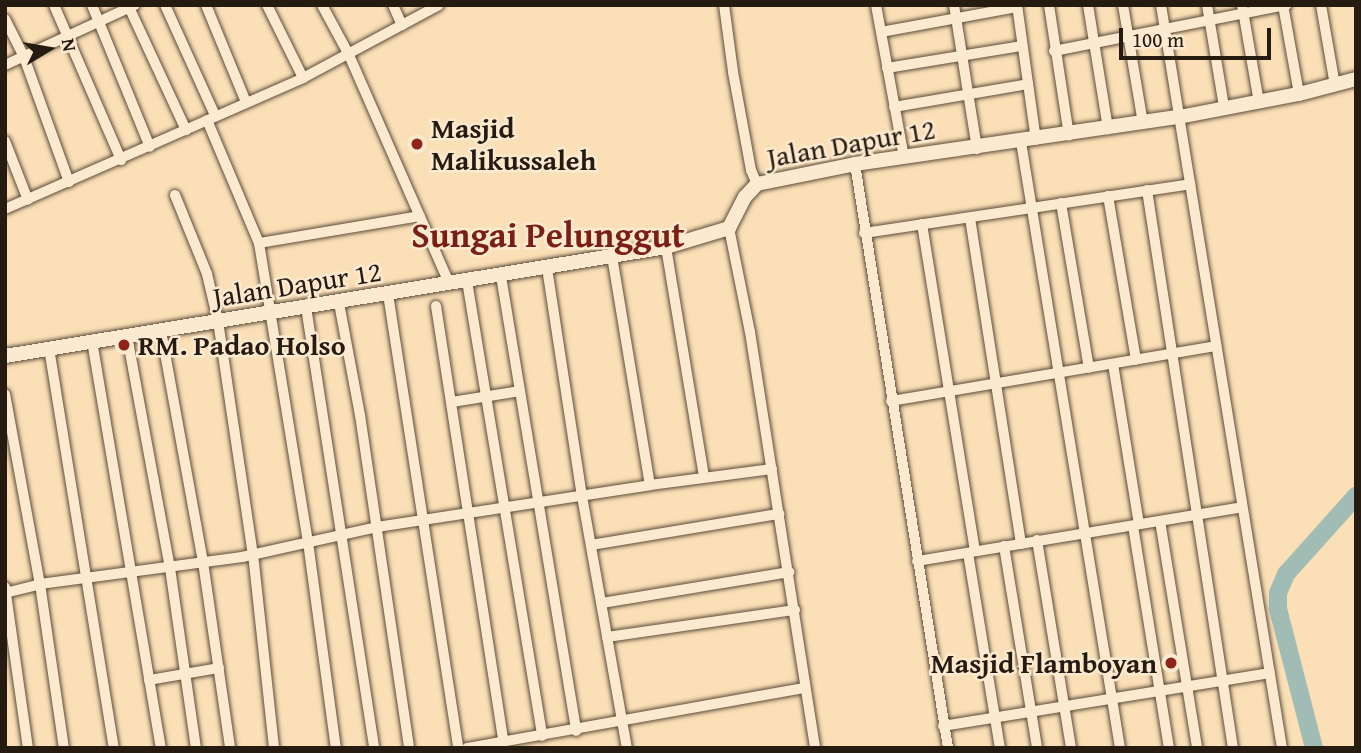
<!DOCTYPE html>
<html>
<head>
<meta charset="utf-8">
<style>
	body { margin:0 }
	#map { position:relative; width:1361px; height:753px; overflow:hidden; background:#fbdfb6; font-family:"Gentium Book Plus",serif }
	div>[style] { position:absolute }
	.river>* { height:18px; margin:-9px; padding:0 9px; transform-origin:9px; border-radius:9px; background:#a0bcb4 }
	.roads { filter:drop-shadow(0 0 2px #5b4c3a) drop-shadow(0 0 2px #5b4c3a) }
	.street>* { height:10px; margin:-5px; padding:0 5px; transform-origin:5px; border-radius:5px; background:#fcead0 }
	.secondary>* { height:14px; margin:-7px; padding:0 7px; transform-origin:7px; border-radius:7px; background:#fcead0 }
	.dots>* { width:19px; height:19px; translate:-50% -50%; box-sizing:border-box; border:4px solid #fcead0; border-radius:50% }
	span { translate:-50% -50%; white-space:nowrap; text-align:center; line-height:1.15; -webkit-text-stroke:5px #fcead0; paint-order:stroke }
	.poi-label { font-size:28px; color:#261b11; font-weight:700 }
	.left { translate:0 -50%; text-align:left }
	.right { translate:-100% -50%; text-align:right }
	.street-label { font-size:28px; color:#261b11 }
	.district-label { font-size:35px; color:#7a1f14; font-weight:700 }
	.frame { position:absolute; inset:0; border:7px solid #261b11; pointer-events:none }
	.north { position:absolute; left:14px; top:14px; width:70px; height:70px; -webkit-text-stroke:5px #fcead0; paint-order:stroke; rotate:79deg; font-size:19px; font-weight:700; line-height:28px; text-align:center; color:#261b11 }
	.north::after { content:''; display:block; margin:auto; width:24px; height:32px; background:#261b11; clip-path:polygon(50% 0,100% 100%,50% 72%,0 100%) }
	.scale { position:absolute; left:1119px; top:28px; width:152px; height:32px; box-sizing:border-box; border:4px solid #261b11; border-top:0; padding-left:9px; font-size:21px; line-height:24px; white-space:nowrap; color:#261b11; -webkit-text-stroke:5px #fcead0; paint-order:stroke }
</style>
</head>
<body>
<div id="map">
	<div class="river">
		<div style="left:1314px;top:748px;width:144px;rotate:-104.5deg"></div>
		<div style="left:1278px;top:609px;width:16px;rotate:-90deg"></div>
		<div style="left:1278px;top:593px;width:21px;rotate:-67deg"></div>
		<div style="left:1286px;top:574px;width:105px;rotate:-48.1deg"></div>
	</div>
	<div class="roads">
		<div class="street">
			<div style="left:54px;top:5px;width:169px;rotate:66.6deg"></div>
			<div style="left:92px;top:5px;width:153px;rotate:67.8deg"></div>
			<div style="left:128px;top:5px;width:138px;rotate:65.1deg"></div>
			<div style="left:165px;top:5px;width:121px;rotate:65.6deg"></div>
			<div style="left:206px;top:5px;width:105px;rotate:67.6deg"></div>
			<div style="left:267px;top:5px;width:81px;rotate:63.7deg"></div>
			<div style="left:322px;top:5px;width:57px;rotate:61.6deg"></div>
			<div style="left:349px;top:55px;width:249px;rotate:66.3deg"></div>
			<div style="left:393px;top:5px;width:22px;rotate:66deg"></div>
			<div style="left:724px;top:5px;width:68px;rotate:82.3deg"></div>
			<div style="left:733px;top:72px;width:100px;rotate:79.6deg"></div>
			<div style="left:751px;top:170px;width:15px;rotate:67deg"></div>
			<div style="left:876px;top:5px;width:155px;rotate:79.6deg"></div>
			<div style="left:954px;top:5px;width:146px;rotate:80.9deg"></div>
			<div style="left:1017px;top:5px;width:136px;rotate:82deg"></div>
			<div style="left:1049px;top:5px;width:132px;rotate:81.3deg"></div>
			<div style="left:1088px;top:5px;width:126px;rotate:80.8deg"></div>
			<div style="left:1123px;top:5px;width:120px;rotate:80.4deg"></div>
			<div style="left:1161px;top:5px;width:753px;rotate:80.75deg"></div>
			<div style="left:1207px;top:5px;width:103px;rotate:80.5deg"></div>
			<div style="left:1242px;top:5px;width:98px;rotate:80.1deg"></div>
			<div style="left:1283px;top:5px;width:90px;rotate:79.8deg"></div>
			<div style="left:1321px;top:5px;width:81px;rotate:80.1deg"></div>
			<div style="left:5px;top:19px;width:42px;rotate:63.4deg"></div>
			<div style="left:24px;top:57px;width:133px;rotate:70.2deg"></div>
			<div style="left:881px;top:32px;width:138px;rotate:-10.4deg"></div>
			<div style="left:1054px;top:51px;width:237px;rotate:-11.2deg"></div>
			<div style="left:5px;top:65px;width:143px;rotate:-24.8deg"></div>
			<div style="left:887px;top:68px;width:137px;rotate:-9.3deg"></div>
			<div style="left:894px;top:107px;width:136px;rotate:-9.7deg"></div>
			<div style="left:207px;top:120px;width:134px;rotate:67.1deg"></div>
			<div style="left:259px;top:243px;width:303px;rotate:80.7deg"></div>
			<div style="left:308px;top:542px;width:208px;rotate:82.3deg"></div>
			<div style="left:5px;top:141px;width:63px;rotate:68.7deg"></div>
			<div style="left:1021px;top:142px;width:614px;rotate:80.72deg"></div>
			<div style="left:855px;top:164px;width:591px;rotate:80.95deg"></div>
			<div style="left:1147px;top:190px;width:565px;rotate:81.24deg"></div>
			<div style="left:175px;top:195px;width:85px;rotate:67.9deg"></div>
			<div style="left:207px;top:274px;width:48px;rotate:76.8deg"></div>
			<div style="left:218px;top:321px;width:236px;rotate:81.5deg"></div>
			<div style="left:253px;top:554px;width:195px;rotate:83.8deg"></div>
			<div style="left:1108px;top:196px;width:166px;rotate:80.3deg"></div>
			<div style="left:1061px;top:203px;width:167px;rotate:80.4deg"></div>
			<div style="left:5px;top:209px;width:326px;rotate:-23.7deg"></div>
			<div style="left:303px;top:78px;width:154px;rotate:-28.2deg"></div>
			<div style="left:970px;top:218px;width:330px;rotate:81.1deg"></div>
			<div style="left:922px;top:224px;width:331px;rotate:80.8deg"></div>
			<div style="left:729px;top:228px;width:106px;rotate:78.6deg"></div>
			<div style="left:750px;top:332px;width:421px;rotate:81.1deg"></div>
			<div style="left:864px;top:233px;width:330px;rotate:-8.5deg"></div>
			<div style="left:259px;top:243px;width:163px;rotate:-9.5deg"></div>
			<div style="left:666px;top:247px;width:233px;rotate:80.6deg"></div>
			<div style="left:612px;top:256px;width:232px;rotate:80.6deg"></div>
			<div style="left:547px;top:268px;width:231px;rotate:81.3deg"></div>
			<div style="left:582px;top:496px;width:256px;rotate:79.9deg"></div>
			<div style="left:501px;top:276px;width:461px;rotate:80.6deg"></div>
			<div style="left:467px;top:281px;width:461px;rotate:80.6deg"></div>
			<div style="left:388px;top:294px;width:459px;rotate:81.2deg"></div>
			<div style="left:339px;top:303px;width:114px;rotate:79.4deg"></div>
			<div style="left:360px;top:415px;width:337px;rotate:81.6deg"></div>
			<div style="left:436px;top:306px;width:440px;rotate:81.2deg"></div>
			<div style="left:306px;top:307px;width:446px;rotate:81.2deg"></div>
			<div style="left:161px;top:331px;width:235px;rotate:79.7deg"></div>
			<div style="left:203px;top:562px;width:188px;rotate:81.7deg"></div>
			<div style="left:127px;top:336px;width:236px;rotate:79.5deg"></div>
			<div style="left:170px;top:568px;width:182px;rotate:81.8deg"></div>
			<div style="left:92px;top:341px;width:413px;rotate:80.4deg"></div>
			<div style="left:49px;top:348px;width:405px;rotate:80.8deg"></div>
			<div style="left:1113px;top:364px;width:162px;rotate:80.8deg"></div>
			<div style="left:5px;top:394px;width:193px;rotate:79.6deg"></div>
			<div style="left:40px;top:584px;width:166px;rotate:81.7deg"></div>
			<div style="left:891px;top:401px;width:330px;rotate:-9.6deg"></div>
			<div style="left:452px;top:402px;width:69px;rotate:-9.2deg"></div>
			<div style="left:1160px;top:521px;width:230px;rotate:80.7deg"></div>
			<div style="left:1133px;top:526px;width:225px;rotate:80.8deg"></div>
			<div style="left:1037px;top:540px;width:211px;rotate:80.7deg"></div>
			<div style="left:591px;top:545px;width:191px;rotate:-9.4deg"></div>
			<div style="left:1004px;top:546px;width:205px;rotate:80.7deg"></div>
			<div style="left:968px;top:553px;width:198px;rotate:80.7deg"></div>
			<div style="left:917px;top:561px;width:329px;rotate:-9.4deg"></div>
			<div style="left:5px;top:587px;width:163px;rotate:81.9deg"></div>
			<div style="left:5px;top:593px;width:36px;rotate:-14deg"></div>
			<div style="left:40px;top:584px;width:204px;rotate:-7.6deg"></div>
			<div style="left:242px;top:557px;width:138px;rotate:-12.5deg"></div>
			<div style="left:377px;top:527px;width:276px;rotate:-8.7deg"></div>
			<div style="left:650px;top:485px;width:123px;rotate:-7.5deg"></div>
			<div style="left:602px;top:603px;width:190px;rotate:-9.4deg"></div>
			<div style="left:607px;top:637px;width:190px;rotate:-8.2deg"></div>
			<div style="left:149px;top:680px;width:71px;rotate:-9.7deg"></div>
			<div style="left:943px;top:726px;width:331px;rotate:-9.2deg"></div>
			<div style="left:467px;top:748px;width:343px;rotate:-10.1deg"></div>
		</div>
		<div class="secondary">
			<div style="left:5px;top:356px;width:670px;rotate:-9.36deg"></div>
			<div style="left:666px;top:247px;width:66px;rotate:-16.8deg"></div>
			<div style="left:729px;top:228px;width:35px;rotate:-63deg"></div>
			<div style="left:745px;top:197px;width:18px;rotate:-47deg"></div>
			<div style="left:757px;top:184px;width:100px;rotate:-11.5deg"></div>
			<div style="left:855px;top:164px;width:327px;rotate:-8.3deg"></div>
			<div style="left:1179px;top:117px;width:122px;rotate:-10.9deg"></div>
			<div style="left:1299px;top:94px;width:59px;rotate:-14.7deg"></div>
		</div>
	</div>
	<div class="dots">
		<div style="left:417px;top:144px;background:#8f2418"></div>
		<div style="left:124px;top:345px;background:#8f2418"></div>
		<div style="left:1171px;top:663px;background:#8f2418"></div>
	</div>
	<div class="poi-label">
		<span class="left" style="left:431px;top:144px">Masjid<br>Malikussaleh</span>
		<span class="left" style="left:138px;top:345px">RM. Padao Holso</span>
		<span class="right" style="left:1157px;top:663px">Masjid Flamboyan</span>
	</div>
	<div class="street-label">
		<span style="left:851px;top:143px;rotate:-10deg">Jalan Dapur 12</span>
		<span style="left:297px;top:284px;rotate:-9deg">Jalan Dapur 12</span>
	</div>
	<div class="district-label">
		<span style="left:548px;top:235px">Sungai Pelunggut</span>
	</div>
	<div class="frame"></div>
	<div class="north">N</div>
	<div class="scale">100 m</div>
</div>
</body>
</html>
